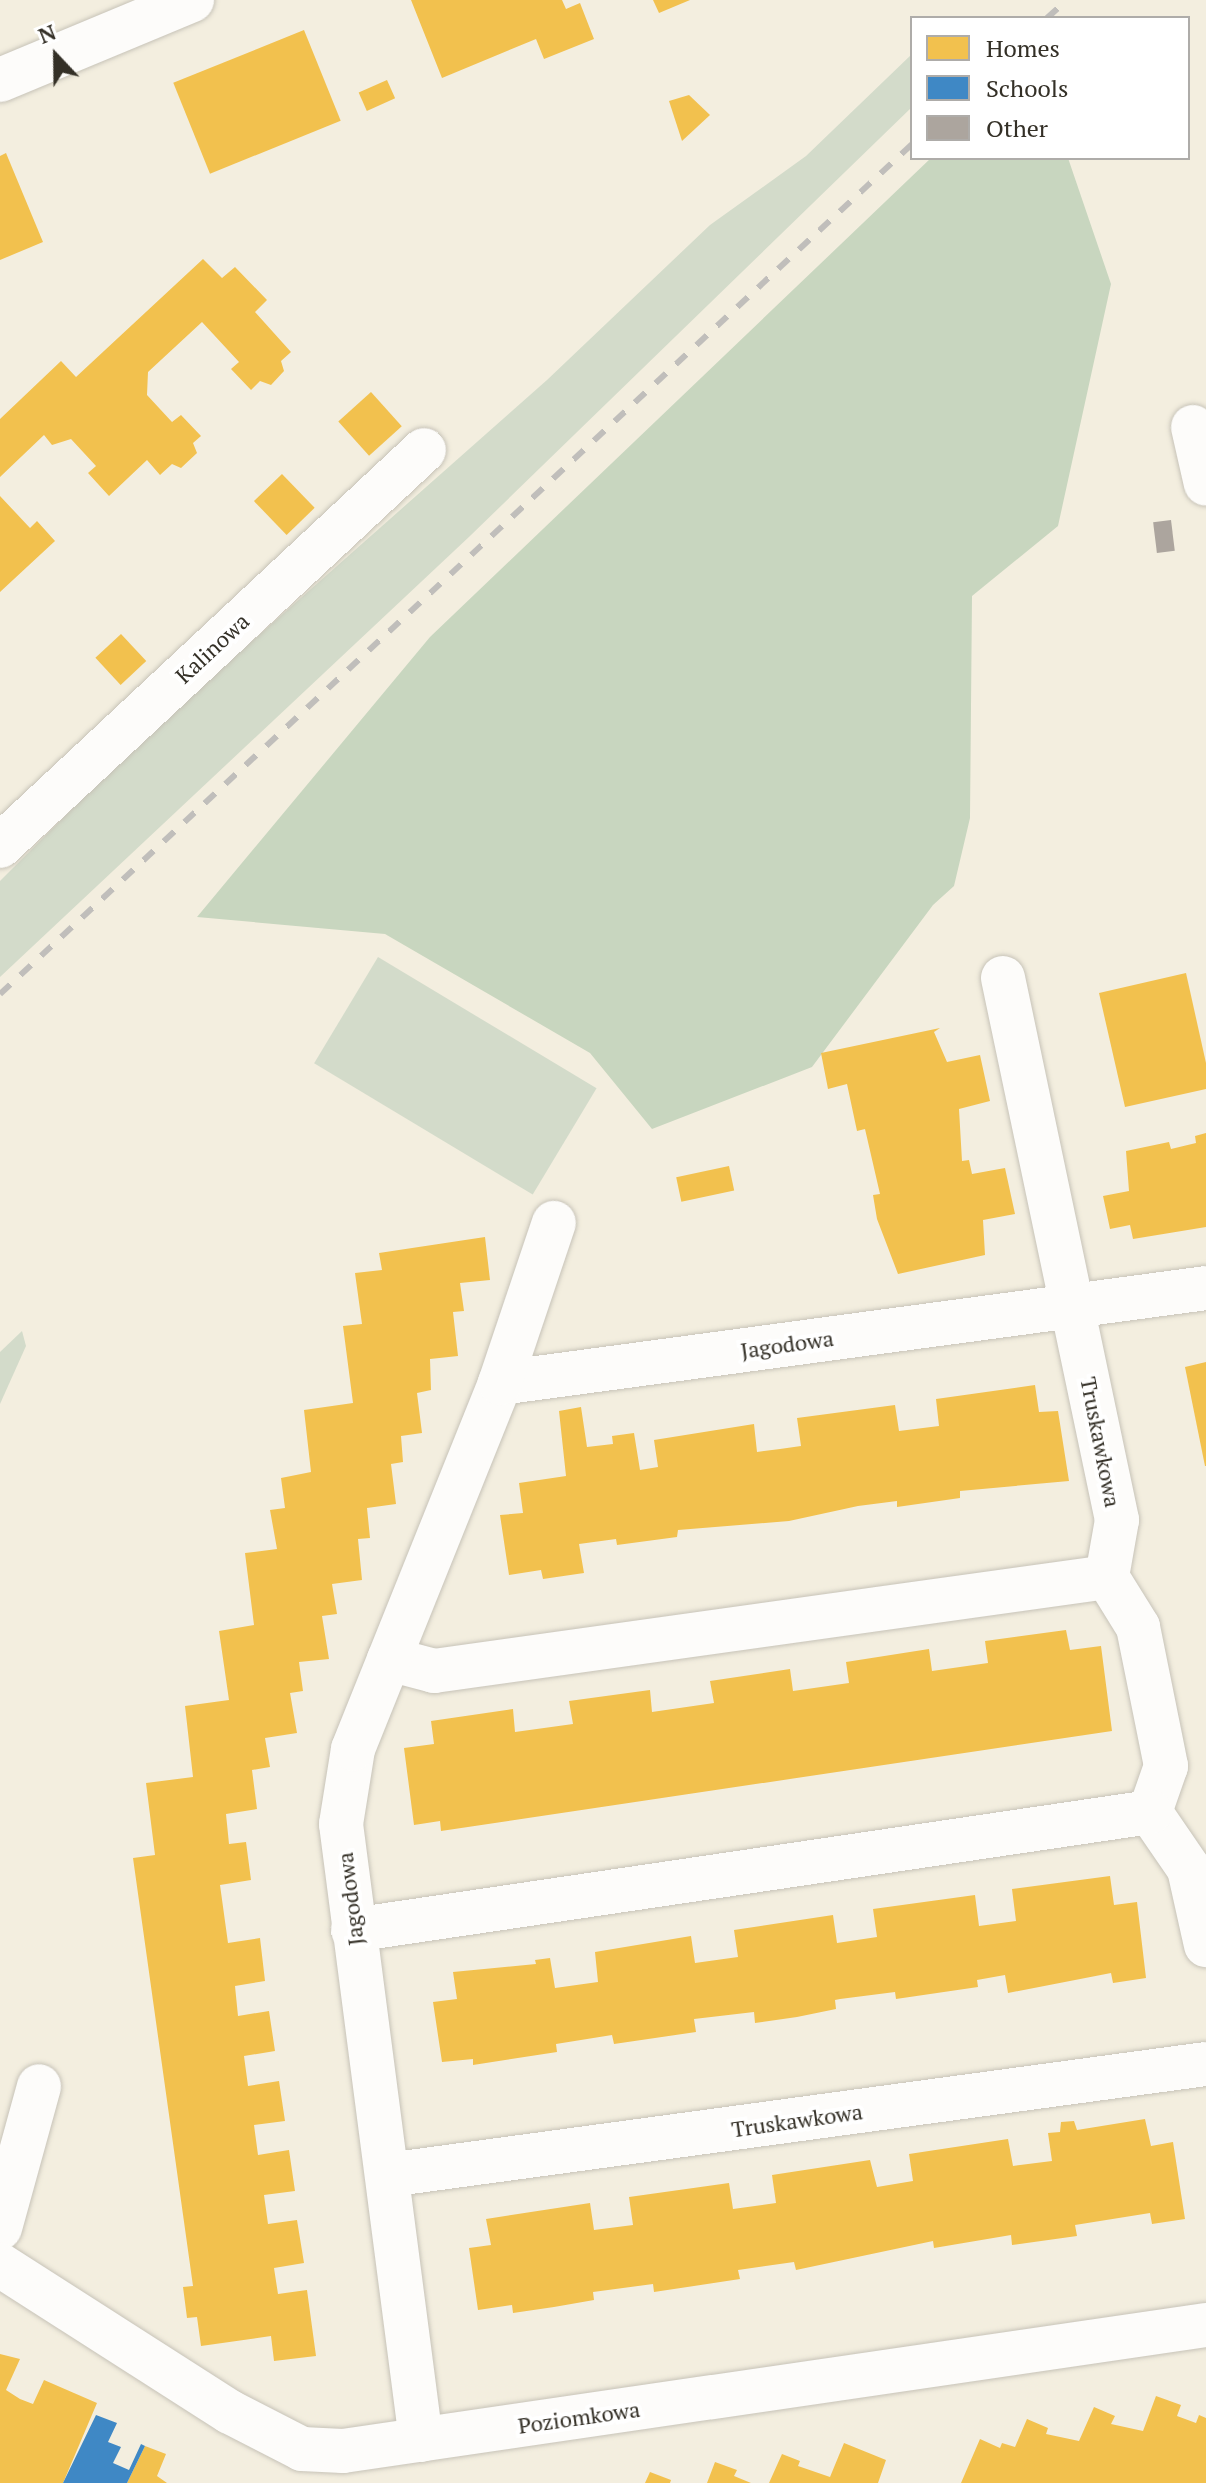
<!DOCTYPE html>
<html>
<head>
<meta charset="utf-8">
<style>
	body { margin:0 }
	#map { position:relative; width:1206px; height:2483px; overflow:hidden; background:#f3eedf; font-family:"PT Serif",serif }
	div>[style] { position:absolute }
	.green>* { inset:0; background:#d3dbca; transform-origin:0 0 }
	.forest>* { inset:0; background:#c8d6bf }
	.homes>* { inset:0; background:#f2c14e; transform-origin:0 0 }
	.schools>* { inset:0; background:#3f88c5 }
	.building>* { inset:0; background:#aca59e; transform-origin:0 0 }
	.roads { filter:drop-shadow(0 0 2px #c7c3b8) drop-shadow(0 0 2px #c7c3b8) }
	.minor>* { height:44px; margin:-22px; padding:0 22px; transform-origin:22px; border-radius:22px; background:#fdfcfa }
	.rail>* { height:6px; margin-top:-3px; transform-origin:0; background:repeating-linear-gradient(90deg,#c0bebb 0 14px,transparent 0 28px) }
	span { translate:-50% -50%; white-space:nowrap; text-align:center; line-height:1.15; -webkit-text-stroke:8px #fff; paint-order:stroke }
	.street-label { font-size:22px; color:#343027 }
	.legend { position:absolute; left:910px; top:16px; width:280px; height:144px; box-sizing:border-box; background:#fff; border:2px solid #aeaca9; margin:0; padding:10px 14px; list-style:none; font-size:24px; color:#343027 }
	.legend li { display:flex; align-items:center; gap:16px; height:40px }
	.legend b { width:40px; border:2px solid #aeaca9 }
	.north { position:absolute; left:16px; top:16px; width:80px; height:80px; -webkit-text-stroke:6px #fff; paint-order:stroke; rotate:338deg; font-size:22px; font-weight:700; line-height:32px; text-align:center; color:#343027 }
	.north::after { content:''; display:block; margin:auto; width:28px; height:36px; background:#343027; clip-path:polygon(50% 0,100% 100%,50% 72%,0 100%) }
</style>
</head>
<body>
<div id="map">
	<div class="green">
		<div style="clip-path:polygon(912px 54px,912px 107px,470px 536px,0 977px,0 881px,146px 735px,547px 380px,710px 225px,806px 156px)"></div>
		<div style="left:378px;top:957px;width:255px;height:124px;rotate:31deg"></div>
		<div style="clip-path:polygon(22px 1331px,26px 1346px,0 1404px,0 1352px)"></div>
	</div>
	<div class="forest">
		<div style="clip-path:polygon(931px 158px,1068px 158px,1111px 284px,1058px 526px,972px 596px,970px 818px,954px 886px,933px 905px,812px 1067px,652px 1129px,590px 1053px,385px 934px,197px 917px,430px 637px)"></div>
	</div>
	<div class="homes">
		<div style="clip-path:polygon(411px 0,562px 0,566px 9px,580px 3px,594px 39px,544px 59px,536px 39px,442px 78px)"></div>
		<div style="clip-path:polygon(653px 0,690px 0,659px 13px)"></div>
		<div style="left:304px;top:30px;width:98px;height:141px;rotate:68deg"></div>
		<div style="left:387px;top:80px;width:20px;height:31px;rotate:66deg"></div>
		<div style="clip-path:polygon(689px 95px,710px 115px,682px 141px,669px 101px)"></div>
		<div style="clip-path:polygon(6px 153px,43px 242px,0 260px,0 156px)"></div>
		<div style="clip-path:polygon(203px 259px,222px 278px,235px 267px,267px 300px,255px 312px,291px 352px,281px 361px,284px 371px,271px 385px,260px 381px,251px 390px,231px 369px,239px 362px,202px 322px,148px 372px,147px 395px,172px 422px,181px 415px,201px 436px,193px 443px,197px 453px,181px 468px,172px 464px,160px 475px,147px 460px,109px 496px,88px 473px,96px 466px,71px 439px,52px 445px,44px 435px,0 477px,0 419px,61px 361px,76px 377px)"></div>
		<div style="left:371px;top:392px;width:46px;height:44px;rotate:48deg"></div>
		<div style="left:282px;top:474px;width:47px;height:39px;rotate:46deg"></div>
		<div style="clip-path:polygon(0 496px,30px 528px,37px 521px,55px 541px,0 592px)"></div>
		<div style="left:121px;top:634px;width:37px;height:35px;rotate:47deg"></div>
		<div style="clip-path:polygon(1186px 973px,1206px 1063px,1206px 1089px,1125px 1107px,1099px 993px)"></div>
		<div style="clip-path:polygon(940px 1028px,934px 1032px,947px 1062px,980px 1055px,990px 1101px,959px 1109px,962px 1161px,969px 1160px,972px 1174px,1005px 1168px,1015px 1214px,983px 1220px,985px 1255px,898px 1274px,877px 1219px,873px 1195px,880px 1194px,865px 1129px,857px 1131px,847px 1084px,828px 1089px,821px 1053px)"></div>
		<div style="clip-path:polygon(1206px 1133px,1206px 1227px,1133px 1239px,1130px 1225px,1110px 1229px,1103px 1196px,1129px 1191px,1126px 1151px,1169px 1142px,1171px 1149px,1196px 1143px,1195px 1136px)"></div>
		<div style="left:729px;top:1166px;width:25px;height:54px;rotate:78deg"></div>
		<div style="clip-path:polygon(485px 1237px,490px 1280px,460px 1283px,464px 1311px,453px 1312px,458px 1356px,430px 1359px,431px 1390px,417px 1393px,422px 1433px,401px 1436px,403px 1462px,391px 1464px,396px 1504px,367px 1508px,370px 1538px,358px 1539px,362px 1580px,332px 1584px,337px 1614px,322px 1616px,329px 1659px,299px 1662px,303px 1691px,290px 1693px,297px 1733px,265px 1738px,270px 1767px,252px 1770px,257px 1809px,226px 1814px,229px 1844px,246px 1842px,251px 1880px,220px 1885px,228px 1943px,260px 1938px,265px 1981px,235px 1986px,238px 2016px,269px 2011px,275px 2051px,244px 2056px,248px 2086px,279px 2081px,285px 2121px,254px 2125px,258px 2155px,289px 2150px,295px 2191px,264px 2195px,268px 2224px,297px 2220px,304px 2263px,274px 2268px,278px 2294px,307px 2290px,316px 2356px,274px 2361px,271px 2336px,201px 2346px,197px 2317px,187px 2318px,183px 2287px,193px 2286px,133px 1858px,155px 1855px,146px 1783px,193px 1777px,185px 1706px,229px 1700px,219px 1631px,254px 1625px,245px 1553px,277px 1549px,270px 1510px,285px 1508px,281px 1478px,311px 1472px,304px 1410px,353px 1403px,343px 1326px,362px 1324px,355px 1273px,382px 1270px,379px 1253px)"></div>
		<div style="clip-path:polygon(1206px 1362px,1206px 1466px,1205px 1466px,1185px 1367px)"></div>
		<div style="clip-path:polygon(1035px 1385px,1039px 1412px,1058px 1411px,1069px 1481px,960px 1491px,960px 1498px,897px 1507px,897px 1501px,858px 1506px,789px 1521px,678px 1530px,677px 1537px,617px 1545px,616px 1539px,579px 1544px,584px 1573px,543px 1579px,541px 1570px,509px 1575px,500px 1515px,523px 1513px,519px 1483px,566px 1476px,559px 1411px,581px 1407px,587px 1447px,613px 1444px,612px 1436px,634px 1433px,640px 1470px,658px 1467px,654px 1440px,754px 1424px,757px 1452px,780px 1449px,801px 1446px,797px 1418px,895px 1405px,899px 1431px,939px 1426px,936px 1399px)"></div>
		<div style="clip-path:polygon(1066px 1630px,1070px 1650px,1101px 1646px,1112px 1731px,441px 1831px,440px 1821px,414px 1825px,404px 1748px,434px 1744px,431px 1721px,513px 1709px,515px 1732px,573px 1724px,569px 1701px,650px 1690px,652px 1712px,714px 1703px,710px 1681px,790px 1669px,793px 1691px,849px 1683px,846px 1662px,929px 1649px,932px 1671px,988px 1663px,985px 1641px)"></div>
		<div style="clip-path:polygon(1110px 1876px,1114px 1905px,1137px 1902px,1146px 1978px,1113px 1983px,1111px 1973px,1008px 1993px,1005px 1975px,977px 1980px,978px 1987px,896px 1999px,895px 1992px,840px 1999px,835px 2000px,836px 2009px,797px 2017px,755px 2023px,754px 2012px,694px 2019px,696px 2032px,614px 2044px,612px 2035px,556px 2044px,557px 2052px,473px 2065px,473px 2059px,442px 2062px,433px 2002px,457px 1999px,453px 1972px,536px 1964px,535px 1960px,550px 1958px,555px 1988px,598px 1982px,595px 1952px,691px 1936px,695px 1963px,738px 1957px,734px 1930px,833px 1915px,837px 1943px,877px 1937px,873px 1909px,975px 1895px,979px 1926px,1016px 1921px,1012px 1889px)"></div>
		<div style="clip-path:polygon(1145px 2119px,1151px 2146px,1173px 2142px,1185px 2219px,1152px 2224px,1150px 2213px,1075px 2225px,1077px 2236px,1012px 2245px,1011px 2235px,934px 2248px,933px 2241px,796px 2270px,794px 2262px,738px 2270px,740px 2279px,694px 2286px,654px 2292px,653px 2284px,593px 2292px,594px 2300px,554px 2307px,513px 2313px,512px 2305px,478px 2310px,469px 2248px,491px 2245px,486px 2219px,590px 2203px,594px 2230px,633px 2225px,629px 2197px,729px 2183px,733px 2209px,776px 2203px,772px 2175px,870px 2160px,877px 2187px,913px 2181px,909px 2154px,1008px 2139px,1013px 2166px,1052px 2161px,1048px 2133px,1060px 2132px,1061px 2122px,1074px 2121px,1077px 2130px)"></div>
		<div style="clip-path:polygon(0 2354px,20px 2359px,6px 2390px,20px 2399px,33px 2404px,44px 2380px,97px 2403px,63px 2483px,0 2483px)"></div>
		<div style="clip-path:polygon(1156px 2396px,1181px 2405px,1177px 2416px,1196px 2423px,1199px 2415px,1206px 2418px,1206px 2483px,961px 2483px,980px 2439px,1000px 2448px,1002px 2443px,1015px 2447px,1027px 2419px,1048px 2428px,1046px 2434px,1079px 2441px,1094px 2407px,1115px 2416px,1111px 2424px,1143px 2431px)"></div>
		<div style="clip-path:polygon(844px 2443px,886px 2460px,878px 2483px,769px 2483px,782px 2454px,800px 2461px,798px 2466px,830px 2477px)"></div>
		<div style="clip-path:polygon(145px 2446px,166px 2454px,157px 2476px,167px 2483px,127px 2483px)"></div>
		<div style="clip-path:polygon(715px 2462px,737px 2470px,734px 2476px,751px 2483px,707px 2483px)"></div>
		<div style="clip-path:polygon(650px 2472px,671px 2480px,670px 2483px,645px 2483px)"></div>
	</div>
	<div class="schools">
		<div style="clip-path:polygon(96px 2415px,117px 2423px,108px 2442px,121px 2447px,113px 2463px,129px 2470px,141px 2444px,145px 2446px,127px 2483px,63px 2483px)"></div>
	</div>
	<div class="building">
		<div style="left:1171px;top:520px;width:31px;height:18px;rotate:83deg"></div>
	</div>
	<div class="roads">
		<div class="minor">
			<div style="left:0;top:80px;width:208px;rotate:-22.6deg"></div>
			<div style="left:1193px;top:427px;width:58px;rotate:77.2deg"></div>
			<div style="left:0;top:846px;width:580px;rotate:-43.04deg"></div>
			<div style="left:1003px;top:978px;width:554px;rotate:78.12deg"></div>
			<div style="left:1117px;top:1520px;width:58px;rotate:100deg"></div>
			<div style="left:1107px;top:1577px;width:59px;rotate:58.2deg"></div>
			<div style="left:1138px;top:1627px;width:142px;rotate:78.6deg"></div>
			<div style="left:1166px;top:1766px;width:49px;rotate:109.2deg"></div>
			<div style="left:1150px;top:1812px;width:69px;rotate:55.6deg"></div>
			<div style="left:1189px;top:1869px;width:78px;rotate:77.4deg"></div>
			<div style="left:500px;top:1383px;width:712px;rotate:-7.66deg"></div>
			<div style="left:389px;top:1659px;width:47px;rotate:14.9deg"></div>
			<div style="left:434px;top:1671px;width:680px;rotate:-7.95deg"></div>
			<div style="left:353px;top:1930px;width:806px;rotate:-8.42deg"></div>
			<div style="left:388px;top:2175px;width:825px;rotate:-7.73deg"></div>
			<div style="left:0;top:2228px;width:147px;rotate:-74.6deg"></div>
			<div style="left:0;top:2265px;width:273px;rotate:32.6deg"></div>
			<div style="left:230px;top:2412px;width:81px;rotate:27.2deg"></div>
			<div style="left:302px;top:2449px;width:41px;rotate:2.8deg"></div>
			<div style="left:343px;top:2451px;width:872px;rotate:-8.31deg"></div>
			<div style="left:421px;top:2440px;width:621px;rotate:-97.4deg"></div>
			<div style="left:341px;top:1824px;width:76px;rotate:-80.9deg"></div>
			<div style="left:353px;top:1749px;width:394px;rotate:-68.1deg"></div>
			<div style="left:500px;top:1383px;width:169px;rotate:-71.4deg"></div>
		</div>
	</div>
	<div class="rail">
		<div style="left:1047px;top:18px;width:27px;rotate:-42deg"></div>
		<div style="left:0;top:994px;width:1247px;rotate:-42.98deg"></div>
	</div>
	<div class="street-label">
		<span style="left:212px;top:648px;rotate:-43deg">Kalinowa</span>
		<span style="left:787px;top:1344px;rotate:-8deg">Jagodowa</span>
		<span style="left:1101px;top:1442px;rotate:79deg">Truskawkowa</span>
		<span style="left:350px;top:1899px;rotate:-97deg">Jagodowa</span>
		<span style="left:797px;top:2120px;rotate:-8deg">Truskawkowa</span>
		<span style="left:579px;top:2417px;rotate:-8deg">Poziomkowa</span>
	</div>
	<ul class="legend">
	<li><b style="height:22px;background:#f2c14e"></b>Homes</li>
	<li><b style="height:22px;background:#3f88c5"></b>Schools</li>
	<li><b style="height:22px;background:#aca59e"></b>Other</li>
	</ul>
	<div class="north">N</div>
</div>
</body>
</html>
